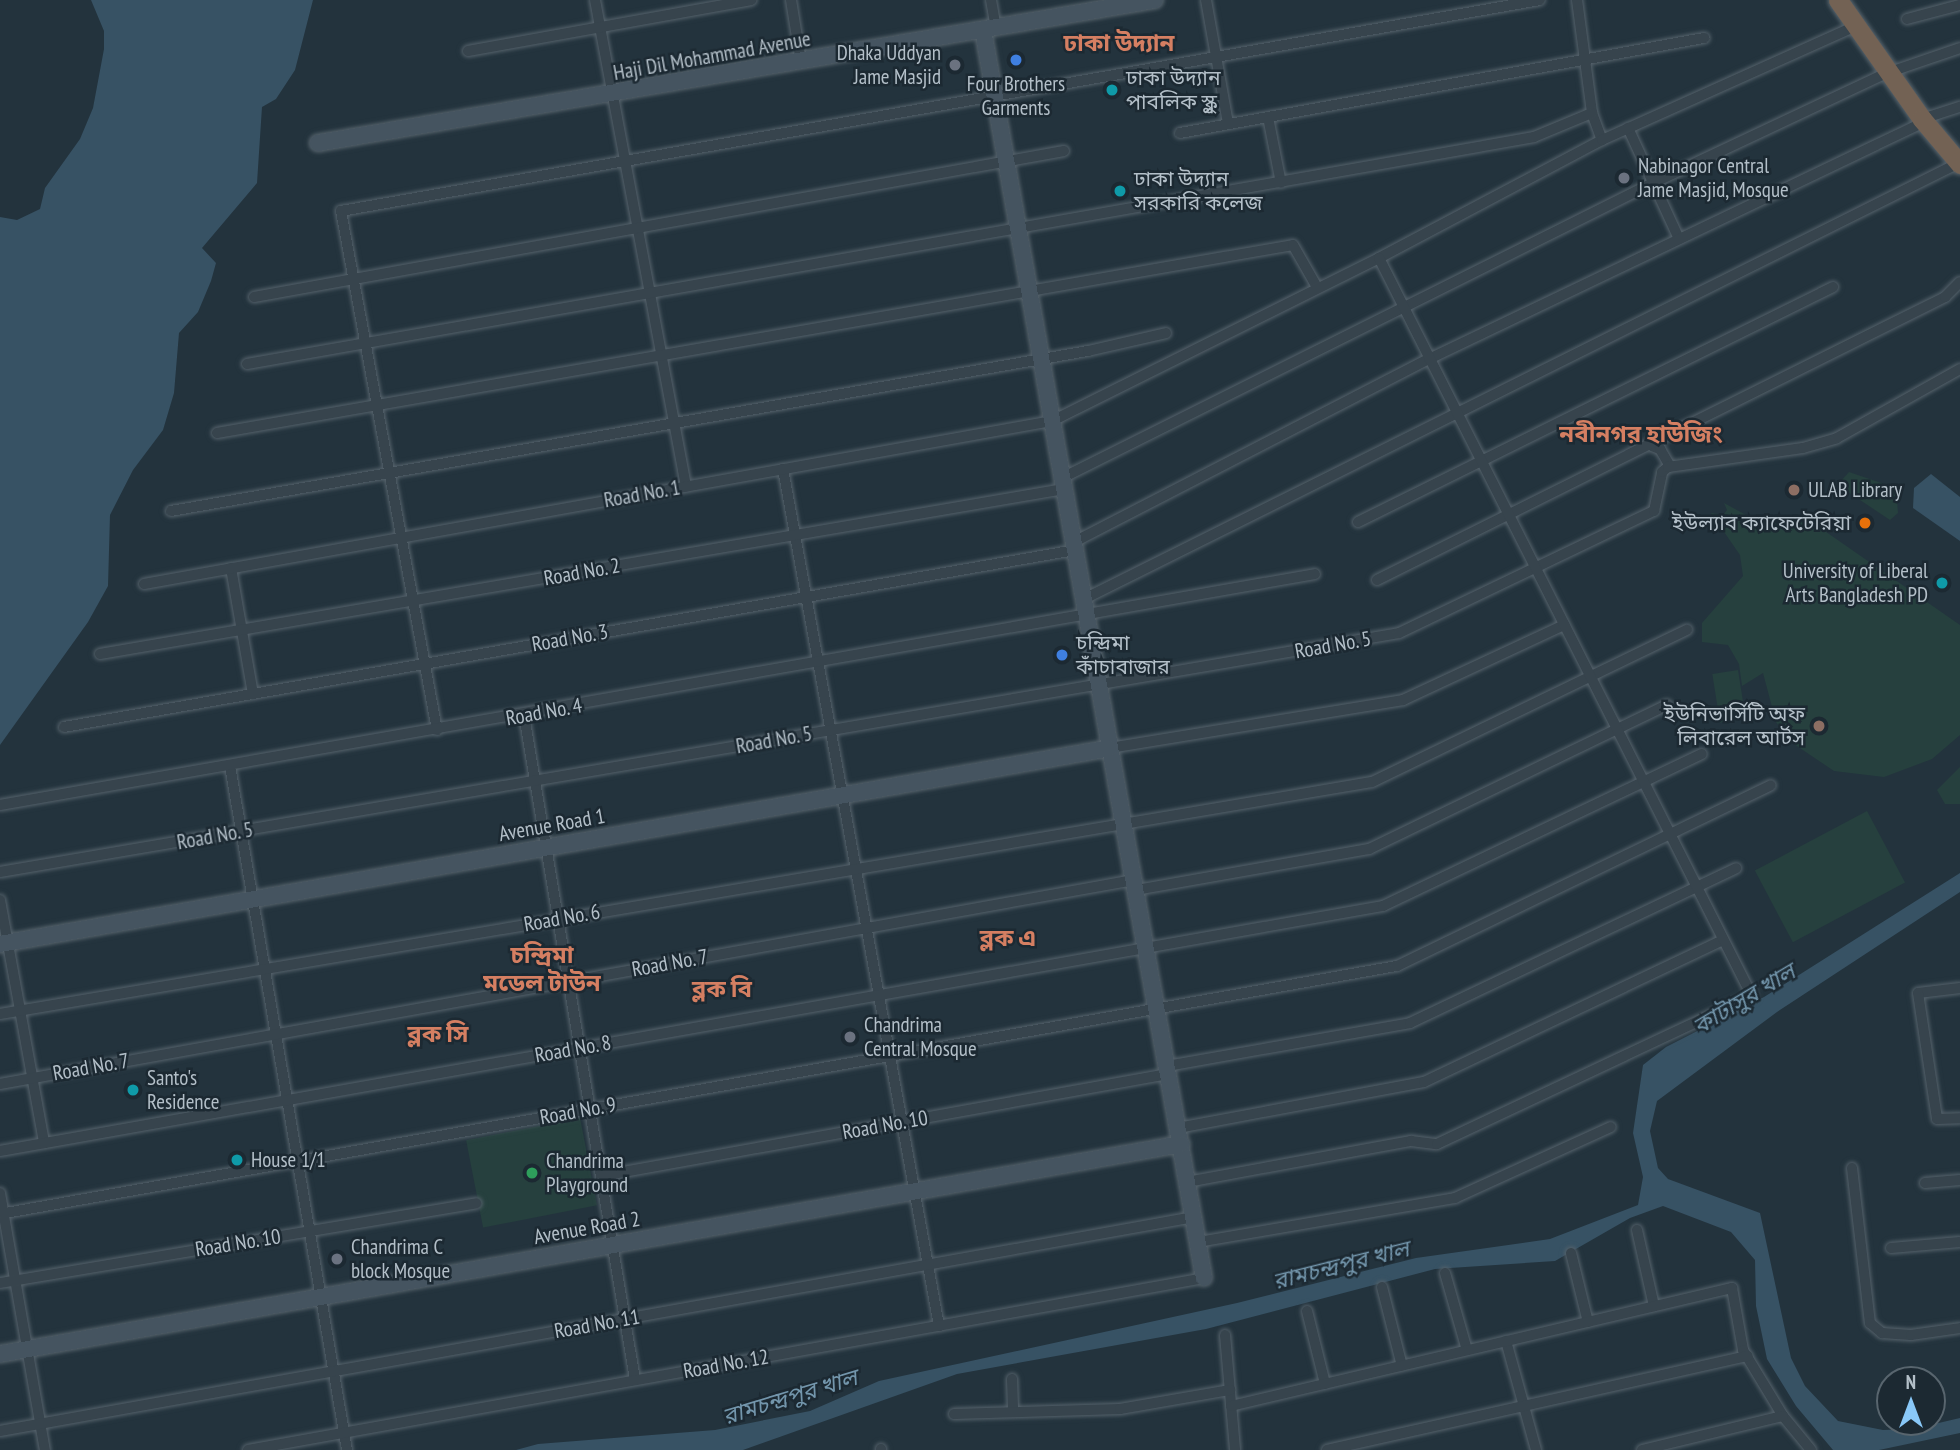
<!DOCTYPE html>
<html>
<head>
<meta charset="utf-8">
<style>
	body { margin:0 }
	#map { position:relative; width:1960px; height:1450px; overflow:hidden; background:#23333d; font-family:"PT Sans Narrow","Noto Sans Bengali",sans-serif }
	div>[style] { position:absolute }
	.green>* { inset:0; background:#26403e; transform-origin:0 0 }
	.water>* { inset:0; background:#375264 }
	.roads { filter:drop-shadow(0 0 2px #55626b) drop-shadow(0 0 2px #55626b) }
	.street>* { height:10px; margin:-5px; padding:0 5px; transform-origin:5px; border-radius:5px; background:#37444d }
	.secondary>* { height:16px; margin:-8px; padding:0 8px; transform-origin:8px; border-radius:8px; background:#455460 }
	.highway>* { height:19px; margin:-9.5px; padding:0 9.5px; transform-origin:9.5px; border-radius:9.5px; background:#736254 }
	.dots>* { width:19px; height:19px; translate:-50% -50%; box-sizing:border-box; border:4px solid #1c2932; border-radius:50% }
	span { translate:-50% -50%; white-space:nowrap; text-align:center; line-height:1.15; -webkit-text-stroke:5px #1c2932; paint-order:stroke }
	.poi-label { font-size:21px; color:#b3bfc8 }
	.right { translate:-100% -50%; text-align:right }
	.left { translate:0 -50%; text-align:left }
	.street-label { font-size:21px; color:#b3bfc8 }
	.water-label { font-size:23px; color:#7396ac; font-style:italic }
	.quarter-label { font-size:24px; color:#d57f62; font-weight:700 }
	.north { position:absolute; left:1876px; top:1366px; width:70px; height:70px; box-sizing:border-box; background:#1c2932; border:2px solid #58656e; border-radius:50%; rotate:0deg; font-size:19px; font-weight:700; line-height:28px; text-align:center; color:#b3bfc8 }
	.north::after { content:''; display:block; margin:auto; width:24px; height:32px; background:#89c8f8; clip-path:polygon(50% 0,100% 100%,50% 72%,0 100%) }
</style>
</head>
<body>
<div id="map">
	<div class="green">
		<div style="clip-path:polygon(1849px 472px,1896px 488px,1898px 513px,1890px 520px,1842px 488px,1840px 482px)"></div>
		<div style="clip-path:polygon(1724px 503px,1746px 515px,1782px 517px,1819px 527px,1960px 625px,1960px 735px,1932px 759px,1884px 777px,1834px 771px,1791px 742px,1776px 722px,1763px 673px,1742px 686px,1739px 664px,1728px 645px,1702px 642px,1702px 623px,1743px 576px,1740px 555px,1711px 513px,1723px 515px,1727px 510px)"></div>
		<div style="left:1738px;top:670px;width:49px;height:26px;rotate:81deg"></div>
		<div style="clip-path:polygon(1960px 767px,1960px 804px,1945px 804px,1937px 790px)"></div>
		<div style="left:1867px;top:811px;width:81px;height:127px;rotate:62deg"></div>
		<div style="left:580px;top:1118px;width:89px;height:116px;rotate:79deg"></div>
	</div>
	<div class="water">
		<div style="clip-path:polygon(91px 0,313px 0,295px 70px,276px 99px,262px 107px,257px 183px,202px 248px,216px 263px,211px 281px,198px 312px,179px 333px,174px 393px,163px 430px,133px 470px,110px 515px,108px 586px,88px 622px,0 745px,0 217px,17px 220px,40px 209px,45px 188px,80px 139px,93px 108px,104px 49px,104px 31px)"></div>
		<div style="clip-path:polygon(1931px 474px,1960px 497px,1960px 541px,1913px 508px,1914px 488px)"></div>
		<div style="clip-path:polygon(1960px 873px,1960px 892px,1777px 1012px,1657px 1101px,1650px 1131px,1658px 1168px,1668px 1179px,1760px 1213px,1791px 1358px,1805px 1386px,1838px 1421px,1883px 1430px,1913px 1429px,1960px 1418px,1960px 1433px,1879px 1450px,1833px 1450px,1796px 1406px,1767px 1359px,1756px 1306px,1755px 1260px,1731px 1232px,1663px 1206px,1630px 1218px,1555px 1261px,1435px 1269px,1206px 1329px,957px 1374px,743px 1450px,516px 1450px,538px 1444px,715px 1430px,810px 1411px,879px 1381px,1237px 1303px,1416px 1258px,1550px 1239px,1638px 1205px,1643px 1177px,1633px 1133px,1643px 1065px,1666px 1047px,1764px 997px)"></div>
	</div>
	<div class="roads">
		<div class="street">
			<div style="left:595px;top:0;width:495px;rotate:79.4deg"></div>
			<div style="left:791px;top:0;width:63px;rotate:80.8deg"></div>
			<div style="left:991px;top:0;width:28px;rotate:80deg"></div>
			<div style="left:1206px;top:0;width:126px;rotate:79.9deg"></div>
			<div style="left:1577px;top:0;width:114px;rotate:82.4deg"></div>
			<div style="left:1592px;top:113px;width:29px;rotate:70deg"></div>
			<div style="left:1907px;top:19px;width:55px;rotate:-14.8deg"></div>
			<div style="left:468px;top:51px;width:288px;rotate:-10.2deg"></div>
			<div style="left:1268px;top:117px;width:67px;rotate:78.9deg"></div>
			<div style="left:1922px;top:119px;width:40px;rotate:-18deg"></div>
			<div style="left:1628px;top:128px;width:122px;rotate:65.3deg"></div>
			<div style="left:1180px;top:133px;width:533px;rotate:-10.28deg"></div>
			<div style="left:254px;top:297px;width:823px;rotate:-10.22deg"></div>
			<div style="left:247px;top:364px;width:1307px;rotate:-10deg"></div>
			<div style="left:1534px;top:137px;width:63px;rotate:-22.5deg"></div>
			<div style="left:217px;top:433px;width:1092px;rotate:-9.91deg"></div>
			<div style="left:1293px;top:245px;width:48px;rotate:60.3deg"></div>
			<div style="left:1652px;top:446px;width:9px;rotate:21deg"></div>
			<div style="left:1660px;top:449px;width:20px;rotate:60deg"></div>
			<div style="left:783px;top:469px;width:871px;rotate:79.68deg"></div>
			<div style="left:1062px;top:478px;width:661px;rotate:-26.53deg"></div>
			<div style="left:1653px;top:183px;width:259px;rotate:-25.2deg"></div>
			<div style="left:1887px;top:73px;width:77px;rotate:-18.9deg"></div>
			<div style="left:171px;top:511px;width:931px;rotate:-9.9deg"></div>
			<div style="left:1088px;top:351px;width:80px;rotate:-13deg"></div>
			<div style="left:1358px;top:522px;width:530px;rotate:-26.32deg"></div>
			<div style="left:1074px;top:542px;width:399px;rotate:-27.3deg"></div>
			<div style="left:1429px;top:359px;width:549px;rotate:-25.58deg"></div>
			<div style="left:231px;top:568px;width:128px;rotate:80.1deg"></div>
			<div style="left:1377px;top:580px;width:635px;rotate:-26.48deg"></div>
			<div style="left:1945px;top:297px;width:21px;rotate:-45deg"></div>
			<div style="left:144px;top:584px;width:923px;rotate:-10.18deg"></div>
			<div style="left:1052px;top:421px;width:365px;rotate:-26.5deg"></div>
			<div style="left:1379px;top:258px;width:252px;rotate:-27.9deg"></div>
			<div style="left:1602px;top:140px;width:276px;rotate:-24.2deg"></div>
			<div style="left:1084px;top:599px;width:978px;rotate:-26.49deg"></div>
			<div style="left:100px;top:654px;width:978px;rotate:-9.71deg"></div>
			<div style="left:524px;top:715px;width:674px;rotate:80.52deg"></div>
			<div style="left:64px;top:727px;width:1026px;rotate:-9.93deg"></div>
			<div style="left:437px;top:730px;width:528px;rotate:-100.48deg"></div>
			<div style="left:341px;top:211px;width:1217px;rotate:-9.98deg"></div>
			<div style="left:1110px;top:748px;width:297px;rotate:-9.3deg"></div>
			<div style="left:1403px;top:700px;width:178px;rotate:-25deg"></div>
			<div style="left:230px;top:766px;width:694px;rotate:80.29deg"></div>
			<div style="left:0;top:805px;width:1335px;rotate:-9.96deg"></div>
			<div style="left:0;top:872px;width:1419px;rotate:-9.69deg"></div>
			<div style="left:1399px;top:633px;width:283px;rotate:-25.6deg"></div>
			<div style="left:1654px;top:511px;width:40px;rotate:-78deg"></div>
			<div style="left:1662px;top:472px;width:8px;rotate:-40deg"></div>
			<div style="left:1668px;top:467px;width:136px;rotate:-8deg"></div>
			<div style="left:1803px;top:448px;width:35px;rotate:-16deg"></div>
			<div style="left:1837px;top:438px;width:141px;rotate:-29.3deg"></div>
			<div style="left:1136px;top:890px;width:237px;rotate:-10deg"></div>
			<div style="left:1369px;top:849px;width:331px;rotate:-25.8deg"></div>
			<div style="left:0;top:900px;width:247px;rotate:79.7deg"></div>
			<div style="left:1960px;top:988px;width:42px;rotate:173.2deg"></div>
			<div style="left:1918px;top:993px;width:127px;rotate:81.4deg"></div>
			<div style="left:1937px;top:1119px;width:23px;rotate:-2deg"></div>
			<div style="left:0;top:1014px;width:1391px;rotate:-9.6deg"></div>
			<div style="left:1372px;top:782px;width:350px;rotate:-25.8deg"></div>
			<div style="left:1167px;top:1066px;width:247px;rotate:-10deg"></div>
			<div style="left:1410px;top:1023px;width:361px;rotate:-25.4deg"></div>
			<div style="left:0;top:1084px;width:1152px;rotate:-10.2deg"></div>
			<div style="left:1178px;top:1128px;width:250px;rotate:-10.6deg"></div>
			<div style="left:1424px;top:1082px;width:331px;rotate:-25.4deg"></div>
			<div style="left:0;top:1151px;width:1405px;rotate:-10.05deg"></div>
			<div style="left:1383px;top:906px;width:353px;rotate:-25.5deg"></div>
			<div style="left:1852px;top:1168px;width:156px;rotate:83.4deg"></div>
			<div style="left:1870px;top:1323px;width:16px;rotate:40deg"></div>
			<div style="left:1882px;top:1333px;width:29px;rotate:4deg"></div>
			<div style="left:1911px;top:1335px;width:49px;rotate:-8.1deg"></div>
			<div style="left:601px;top:1176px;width:576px;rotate:-10.2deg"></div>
			<div style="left:1187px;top:1182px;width:228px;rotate:-10.4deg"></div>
			<div style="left:1411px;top:1141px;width:26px;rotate:7deg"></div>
			<div style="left:1437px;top:1144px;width:348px;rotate:-25.2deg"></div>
			<div style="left:1752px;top:996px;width:827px;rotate:-116.81deg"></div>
			<div style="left:1925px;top:1183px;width:35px;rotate:-5deg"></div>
			<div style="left:0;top:1193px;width:261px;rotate:80.1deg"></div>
			<div style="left:0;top:1214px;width:1419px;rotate:-10.07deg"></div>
			<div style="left:1397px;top:966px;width:415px;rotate:-25.8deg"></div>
			<div style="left:1637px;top:1230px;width:78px;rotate:77.4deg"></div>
			<div style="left:1198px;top:1242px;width:261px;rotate:-9.7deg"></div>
			<div style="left:1455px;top:1198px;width:171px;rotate:-24.5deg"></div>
			<div style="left:1891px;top:1248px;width:69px;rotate:-5deg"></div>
			<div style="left:1571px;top:1253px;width:71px;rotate:76.2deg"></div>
			<div style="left:1445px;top:1273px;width:80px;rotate:74.1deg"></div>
			<div style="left:0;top:1283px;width:483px;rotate:-9.5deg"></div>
			<div style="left:1382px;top:1287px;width:81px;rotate:75.8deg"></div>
			<div style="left:1307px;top:1311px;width:75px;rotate:76.1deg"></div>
			<div style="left:1225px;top:1335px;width:115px;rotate:85deg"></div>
			<div style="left:1506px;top:1341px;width:113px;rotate:74.6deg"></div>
			<div style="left:1012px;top:1379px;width:32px;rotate:88deg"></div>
			<div style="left:1231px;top:1406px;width:515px;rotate:-13.25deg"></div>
			<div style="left:1732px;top:1288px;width:63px;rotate:79.9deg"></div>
			<div style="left:1743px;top:1350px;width:77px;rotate:58.8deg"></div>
			<div style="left:1783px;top:1416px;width:44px;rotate:50.5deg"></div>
			<div style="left:954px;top:1414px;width:166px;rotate:-1.7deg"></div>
			<div style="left:1120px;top:1409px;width:112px;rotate:-9.8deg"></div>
			<div style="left:0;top:1431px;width:1213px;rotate:-10.16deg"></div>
			<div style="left:881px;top:1449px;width:1px;rotate:90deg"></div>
			<div style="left:248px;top:1450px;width:971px;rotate:-10.2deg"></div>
			<div style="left:1327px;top:1450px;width:431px;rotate:-12.6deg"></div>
			<div style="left:1642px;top:1450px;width:145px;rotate:-13.6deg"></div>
		</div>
		<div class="secondary">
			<div style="left:983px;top:30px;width:1267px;rotate:79.96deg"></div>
			<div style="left:318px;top:143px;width:849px;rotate:-9.7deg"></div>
			<div style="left:0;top:944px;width:1127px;rotate:-10.01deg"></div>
			<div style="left:0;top:1354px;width:1200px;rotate:-10.08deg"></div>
		</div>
		<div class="highway">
			<div style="left:1838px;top:0;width:146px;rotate:54.8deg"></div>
			<div style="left:1922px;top:119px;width:59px;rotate:49.8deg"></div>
		</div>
	</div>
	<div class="dots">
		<div style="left:1016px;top:60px;background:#3f7fe0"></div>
		<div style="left:955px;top:65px;background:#6b7280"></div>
		<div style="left:1112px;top:90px;background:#0f9aa8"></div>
		<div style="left:1624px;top:178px;background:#6b7280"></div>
		<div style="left:1120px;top:191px;background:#0f9aa8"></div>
		<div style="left:1794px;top:490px;background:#8d6e63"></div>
		<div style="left:1865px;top:523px;background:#e8710a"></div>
		<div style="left:1942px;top:583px;background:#0f9aa8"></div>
		<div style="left:1062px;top:655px;background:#3f7fe0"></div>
		<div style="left:1819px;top:726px;background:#8d6e63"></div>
		<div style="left:850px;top:1037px;background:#6b7280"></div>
		<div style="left:133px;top:1090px;background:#0f9aa8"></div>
		<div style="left:237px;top:1160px;background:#0f9aa8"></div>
		<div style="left:532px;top:1173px;background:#2e9e5b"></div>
		<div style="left:337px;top:1259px;background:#6b7280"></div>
	</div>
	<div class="poi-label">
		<span class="right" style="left:941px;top:65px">Dhaka Uddyan<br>Jame Masjid</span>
		<span class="left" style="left:1126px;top:90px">ঢাকা উদ্যান<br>পাবলিক স্কুল</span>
		<span style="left:1016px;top:96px">Four Brothers<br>Garments</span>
		<span class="left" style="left:1638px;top:178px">Nabinagor Central<br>Jame Masjid, Mosque</span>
		<span class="left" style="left:1134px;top:191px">ঢাকা উদ্যান<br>সরকারি কলেজ</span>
		<span class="left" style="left:1808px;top:490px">ULAB Library</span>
		<span class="right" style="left:1851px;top:523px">ইউল্যাব ক্যাফেটেরিয়া</span>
		<span class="right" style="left:1928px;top:583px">University of Liberal<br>Arts Bangladesh PD</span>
		<span class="left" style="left:1076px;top:655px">চন্দ্রিমা<br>কাঁচাবাজার</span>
		<span class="right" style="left:1805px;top:726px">ইউনিভার্সিটি অফ<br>লিবারেল আর্টস</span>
		<span class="left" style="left:864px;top:1037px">Chandrima<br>Central Mosque</span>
		<span class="left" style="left:147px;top:1090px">Santo's<br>Residence</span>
		<span class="left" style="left:251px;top:1160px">House 1/1</span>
		<span class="left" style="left:546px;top:1173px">Chandrima<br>Playground</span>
		<span class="left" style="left:351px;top:1259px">Chandrima C<br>block Mosque</span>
	</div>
	<div class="street-label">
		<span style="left:712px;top:56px;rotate:-10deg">Haji Dil Mohammad Avenue</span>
		<span style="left:642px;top:494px;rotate:-10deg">Road No. 1</span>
		<span style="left:582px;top:572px;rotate:-10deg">Road No. 2</span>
		<span style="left:570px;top:638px;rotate:-10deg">Road No. 3</span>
		<span style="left:1333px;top:645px;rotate:-10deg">Road No. 5</span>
		<span style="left:544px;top:712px;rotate:-10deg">Road No. 4</span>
		<span style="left:774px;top:740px;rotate:-10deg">Road No. 5</span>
		<span style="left:552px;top:825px;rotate:-10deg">Avenue Road 1</span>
		<span style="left:215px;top:836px;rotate:-10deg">Road No. 5</span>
		<span style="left:562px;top:918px;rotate:-10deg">Road No. 6</span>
		<span style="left:670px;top:963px;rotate:-10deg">Road No. 7</span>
		<span style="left:573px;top:1049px;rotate:-10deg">Road No. 8</span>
		<span style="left:91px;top:1067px;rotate:-10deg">Road No. 7</span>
		<span style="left:578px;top:1111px;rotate:-10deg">Road No. 9</span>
		<span style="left:885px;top:1125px;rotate:-10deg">Road No. 10</span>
		<span style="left:587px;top:1228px;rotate:-10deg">Avenue Road 2</span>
		<span style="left:238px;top:1243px;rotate:-9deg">Road No. 10</span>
		<span style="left:597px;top:1324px;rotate:-10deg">Road No. 11</span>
		<span style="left:726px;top:1364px;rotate:-10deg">Road No. 12</span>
	</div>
	<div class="water-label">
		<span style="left:1744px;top:999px;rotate:-31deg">কাটাসুর খাল</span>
		<span style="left:1341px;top:1265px;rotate:-14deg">রামচন্দ্রপুর খাল</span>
		<span style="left:790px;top:1397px;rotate:-17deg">রামচন্দ্রপুর খাল</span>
	</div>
	<div class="quarter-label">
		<span style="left:1119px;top:43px">ঢাকা উদ্যান</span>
		<span style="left:1641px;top:434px">নবীনগর হাউজিং</span>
		<span style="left:1008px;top:938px">ব্লক এ</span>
		<span style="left:542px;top:969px">চন্দ্রিমা<br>মডেল টাউন</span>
		<span style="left:722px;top:989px">ব্লক বি</span>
		<span style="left:438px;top:1034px">ব্লক সি</span>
	</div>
	<div class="north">N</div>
</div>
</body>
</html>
